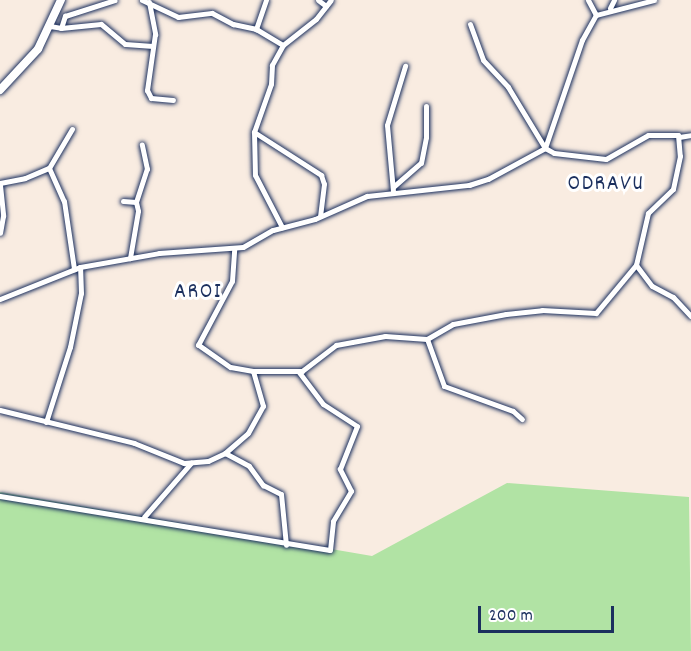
<!DOCTYPE html>
<html>
<head>
<meta charset="utf-8">
<style>
	body { margin:0 }
	#map { position:relative; width:691px; height:651px; overflow:hidden; background:#f9ece1; font-family:Dekko,sans-serif }
	div>[style] { position:absolute }
	.green>* { inset:0; background:#b1e3a4 }
	.roads { filter:drop-shadow(0 0 2px #1b2f5e) drop-shadow(0 0 2px #1b2f5e) }
	.street>* { height:5px; margin:-2.5px; padding:0 2.5px; transform-origin:2.5px; border-radius:2.5px; background:#fff }
	.secondary>* { height:8px; margin:-4px; padding:0 4px; transform-origin:4px; border-radius:4px; background:#fff }
	span { translate:-50% -50%; white-space:nowrap; text-align:center; line-height:1.15; -webkit-text-stroke:6px #fff; paint-order:stroke }
	.quarter-label { font-size:22px; color:#1b2f5e; letter-spacing:1.5px }
	.scale { position:absolute; left:478px; top:606px; width:136px; height:27px; box-sizing:border-box; border:3px solid #1b2f5e; border-top:0; padding-left:8px; font-size:18px; line-height:21px; white-space:nowrap; color:#1b2f5e; -webkit-text-stroke:4px #fff; paint-order:stroke }
</style>
</head>
<body>
<div id="map">
	<div class="green">
		<div style="clip-path:polygon(507px 483px,689px 497px,691px 651px,0 651px,0 492px,372px 556px)"></div>
	</div>
	<div class="roads">
		<div class="street">
			<div style="left:142px;top:0;width:40px;rotate:25deg"></div>
			<div style="left:178px;top:17px;width:34px;rotate:-7deg"></div>
			<div style="left:212px;top:13px;width:24px;rotate:28deg"></div>
			<div style="left:233px;top:24px;width:24px;rotate:12deg"></div>
			<div style="left:266px;top:0;width:31px;rotate:109deg"></div>
			<div style="left:256px;top:29px;width:31px;rotate:31deg"></div>
			<div style="left:283px;top:45px;width:23px;rotate:119deg"></div>
			<div style="left:272px;top:65px;width:19px;rotate:93deg"></div>
			<div style="left:271px;top:84px;width:51px;rotate:109.5deg"></div>
			<div style="left:254px;top:132px;width:80px;rotate:32.7deg"></div>
			<div style="left:321px;top:175px;width:9px;rotate:72deg"></div>
			<div style="left:324px;top:184px;width:32px;rotate:97deg"></div>
			<div style="left:318px;top:0;width:10px;rotate:37deg"></div>
			<div style="left:588px;top:0;width:17px;rotate:62deg"></div>
			<div style="left:149px;top:2px;width:33px;rotate:79deg"></div>
			<div style="left:155px;top:34px;width:57px;rotate:98.1deg"></div>
			<div style="left:147px;top:90px;width:9px;rotate:63deg"></div>
			<div style="left:151px;top:98px;width:22px;rotate:5deg"></div>
			<div style="left:610px;top:8px;width:9px;rotate:-63deg"></div>
			<div style="left:470px;top:24px;width:38px;rotate:70deg"></div>
			<div style="left:483px;top:60px;width:37px;rotate:47deg"></div>
			<div style="left:508px;top:87px;width:71px;rotate:58.8deg"></div>
			<div style="left:545px;top:148px;width:10px;rotate:29deg"></div>
			<div style="left:554px;top:153px;width:52px;rotate:6.6deg"></div>
			<div style="left:606px;top:159px;width:48px;rotate:-29.7deg"></div>
			<div style="left:648px;top:135px;width:30px"></div>
			<div style="left:678px;top:135px;width:21px;rotate:85deg"></div>
			<div style="left:680px;top:156px;width:34px;rotate:102deg"></div>
			<div style="left:673px;top:189px;width:35px;rotate:136deg"></div>
			<div style="left:648px;top:213px;width:53px;rotate:103deg"></div>
			<div style="left:636px;top:265px;width:26px;rotate:53deg"></div>
			<div style="left:652px;top:286px;width:24px;rotate:28deg"></div>
			<div style="left:673px;top:297px;width:26px;rotate:47deg"></div>
			<div style="left:50px;top:26px;width:11px;rotate:10deg"></div>
			<div style="left:61px;top:28px;width:13px;rotate:-72deg"></div>
			<div style="left:65px;top:16px;width:52px;rotate:-17.7deg"></div>
			<div style="left:61px;top:28px;width:40px;rotate:-5.7deg"></div>
			<div style="left:101px;top:24px;width:31px;rotate:40deg"></div>
			<div style="left:125px;top:44px;width:28px;rotate:4deg"></div>
			<div style="left:283px;top:45px;width:42px;rotate:-38.2deg"></div>
			<div style="left:316px;top:19px;width:24px;rotate:-52deg"></div>
			<div style="left:72px;top:129px;width:45px;rotate:120.5deg"></div>
			<div style="left:49px;top:168px;width:36px;rotate:66deg"></div>
			<div style="left:64px;top:201px;width:69px;rotate:81.6deg"></div>
			<div style="left:254px;top:132px;width:43px;rotate:88.7deg"></div>
			<div style="left:255px;top:175px;width:59px;rotate:62.6deg"></div>
			<div style="left:679px;top:137px;width:12px;rotate:-9deg"></div>
			<div style="left:0;top:183px;width:25px;rotate:-11deg"></div>
			<div style="left:25px;top:178px;width:26px;rotate:-23deg"></div>
			<div style="left:0;top:185px;width:31px;rotate:84deg"></div>
			<div style="left:3px;top:216px;width:17px;rotate:100deg"></div>
			<div style="left:393px;top:187px;width:37px;rotate:-41deg"></div>
			<div style="left:421px;top:163px;width:26px;rotate:-79deg"></div>
			<div style="left:426px;top:137px;width:31px;rotate:-90deg"></div>
			<div style="left:393px;top:191px;width:66px;rotate:-95.2deg"></div>
			<div style="left:387px;top:125px;width:62px;rotate:-73deg"></div>
			<div style="left:123px;top:201px;width:13px;rotate:4deg"></div>
			<div style="left:136px;top:202px;width:9px;rotate:77deg"></div>
			<div style="left:138px;top:211px;width:48px;rotate:99.7deg"></div>
			<div style="left:136px;top:202px;width:35px;rotate:-72deg"></div>
			<div style="left:147px;top:169px;width:25px;rotate:-102deg"></div>
			<div style="left:0;top:299px;width:86px;rotate:-21.8deg"></div>
			<div style="left:80px;top:267px;width:80px;rotate:-10deg"></div>
			<div style="left:159px;top:253px;width:84px;rotate:-4.1deg"></div>
			<div style="left:243px;top:247px;width:34px;rotate:-30deg"></div>
			<div style="left:273px;top:230px;width:43px;rotate:-14.7deg"></div>
			<div style="left:315px;top:219px;width:57px;rotate:-23.9deg"></div>
			<div style="left:367px;top:196px;width:103px;rotate:-6.2deg"></div>
			<div style="left:469px;top:185px;width:20px;rotate:-18deg"></div>
			<div style="left:488px;top:179px;width:65px;rotate:-28.5deg"></div>
			<div style="left:545px;top:148px;width:114px;rotate:-71.1deg"></div>
			<div style="left:582px;top:40px;width:29px;rotate:-61deg"></div>
			<div style="left:596px;top:15px;width:60px;rotate:-14.5deg"></div>
			<div style="left:427px;top:339px;width:50px;rotate:70.1deg"></div>
			<div style="left:444px;top:386px;width:73px;rotate:19.9deg"></div>
			<div style="left:513px;top:411px;width:12px;rotate:42deg"></div>
			<div style="left:253px;top:371px;width:49px"></div>
			<div style="left:302px;top:371px;width:43px;rotate:-37.4deg"></div>
			<div style="left:336px;top:345px;width:50px;rotate:-10.4deg"></div>
			<div style="left:385px;top:336px;width:42px;rotate:4.1deg"></div>
			<div style="left:427px;top:339px;width:30px;rotate:-30deg"></div>
			<div style="left:453px;top:324px;width:54px;rotate:-10.7deg"></div>
			<div style="left:506px;top:314px;width:36px;rotate:-6deg"></div>
			<div style="left:542px;top:310px;width:54px;rotate:3.2deg"></div>
			<div style="left:596px;top:313px;width:62px;rotate:-50.2deg"></div>
			<div style="left:0;top:410px;width:138px;rotate:13.8deg"></div>
			<div style="left:134px;top:443px;width:54px;rotate:21.8deg"></div>
			<div style="left:184px;top:463px;width:24px;rotate:-5deg"></div>
			<div style="left:208px;top:461px;width:19px;rotate:-25deg"></div>
			<div style="left:225px;top:453px;width:30px;rotate:-41deg"></div>
			<div style="left:248px;top:433px;width:31px;rotate:-61deg"></div>
			<div style="left:263px;top:406px;width:36px;rotate:-106deg"></div>
			<div style="left:253px;top:371px;width:23px;rotate:-170deg"></div>
			<div style="left:230px;top:367px;width:39px;rotate:-145deg"></div>
			<div style="left:198px;top:345px;width:72px;rotate:-62deg"></div>
			<div style="left:232px;top:281px;width:32px;rotate:-86deg"></div>
			<div style="left:46px;top:422px;width:79px;rotate:-72.3deg"></div>
			<div style="left:70px;top:347px;width:55px;rotate:-78.5deg"></div>
			<div style="left:81px;top:293px;width:26px;rotate:-92deg"></div>
			<div style="left:225px;top:453px;width:27px;rotate:28deg"></div>
			<div style="left:249px;top:466px;width:24px;rotate:54deg"></div>
			<div style="left:263px;top:485px;width:20px;rotate:27deg"></div>
			<div style="left:281px;top:494px;width:51px;rotate:84.4deg"></div>
			<div style="left:0;top:496px;width:334px;rotate:9.3deg"></div>
			<div style="left:330px;top:550px;width:29px;rotate:-84deg"></div>
			<div style="left:333px;top:521px;width:35px;rotate:-59deg"></div>
			<div style="left:351px;top:491px;width:25px;rotate:-117deg"></div>
			<div style="left:340px;top:469px;width:46px;rotate:-68.4deg"></div>
			<div style="left:357px;top:426px;width:40px;rotate:-147.1deg"></div>
			<div style="left:323px;top:404px;width:41px;rotate:-127.1deg"></div>
			<div style="left:144px;top:517px;width:72px;rotate:-49deg"></div>
		</div>
		<div class="secondary">
			<div style="left:0;top:90px;width:56px;rotate:-47.2deg"></div>
			<div style="left:38px;top:49px;width:54px;rotate:-64.9deg"></div>
		</div>
	</div>
	<div class="quarter-label">
		<span style="left:606px;top:185px">ODRAVU</span>
		<span style="left:198px;top:293px">AROI</span>
	</div>
	<div class="scale">200 m</div>
</div>
</body>
</html>
